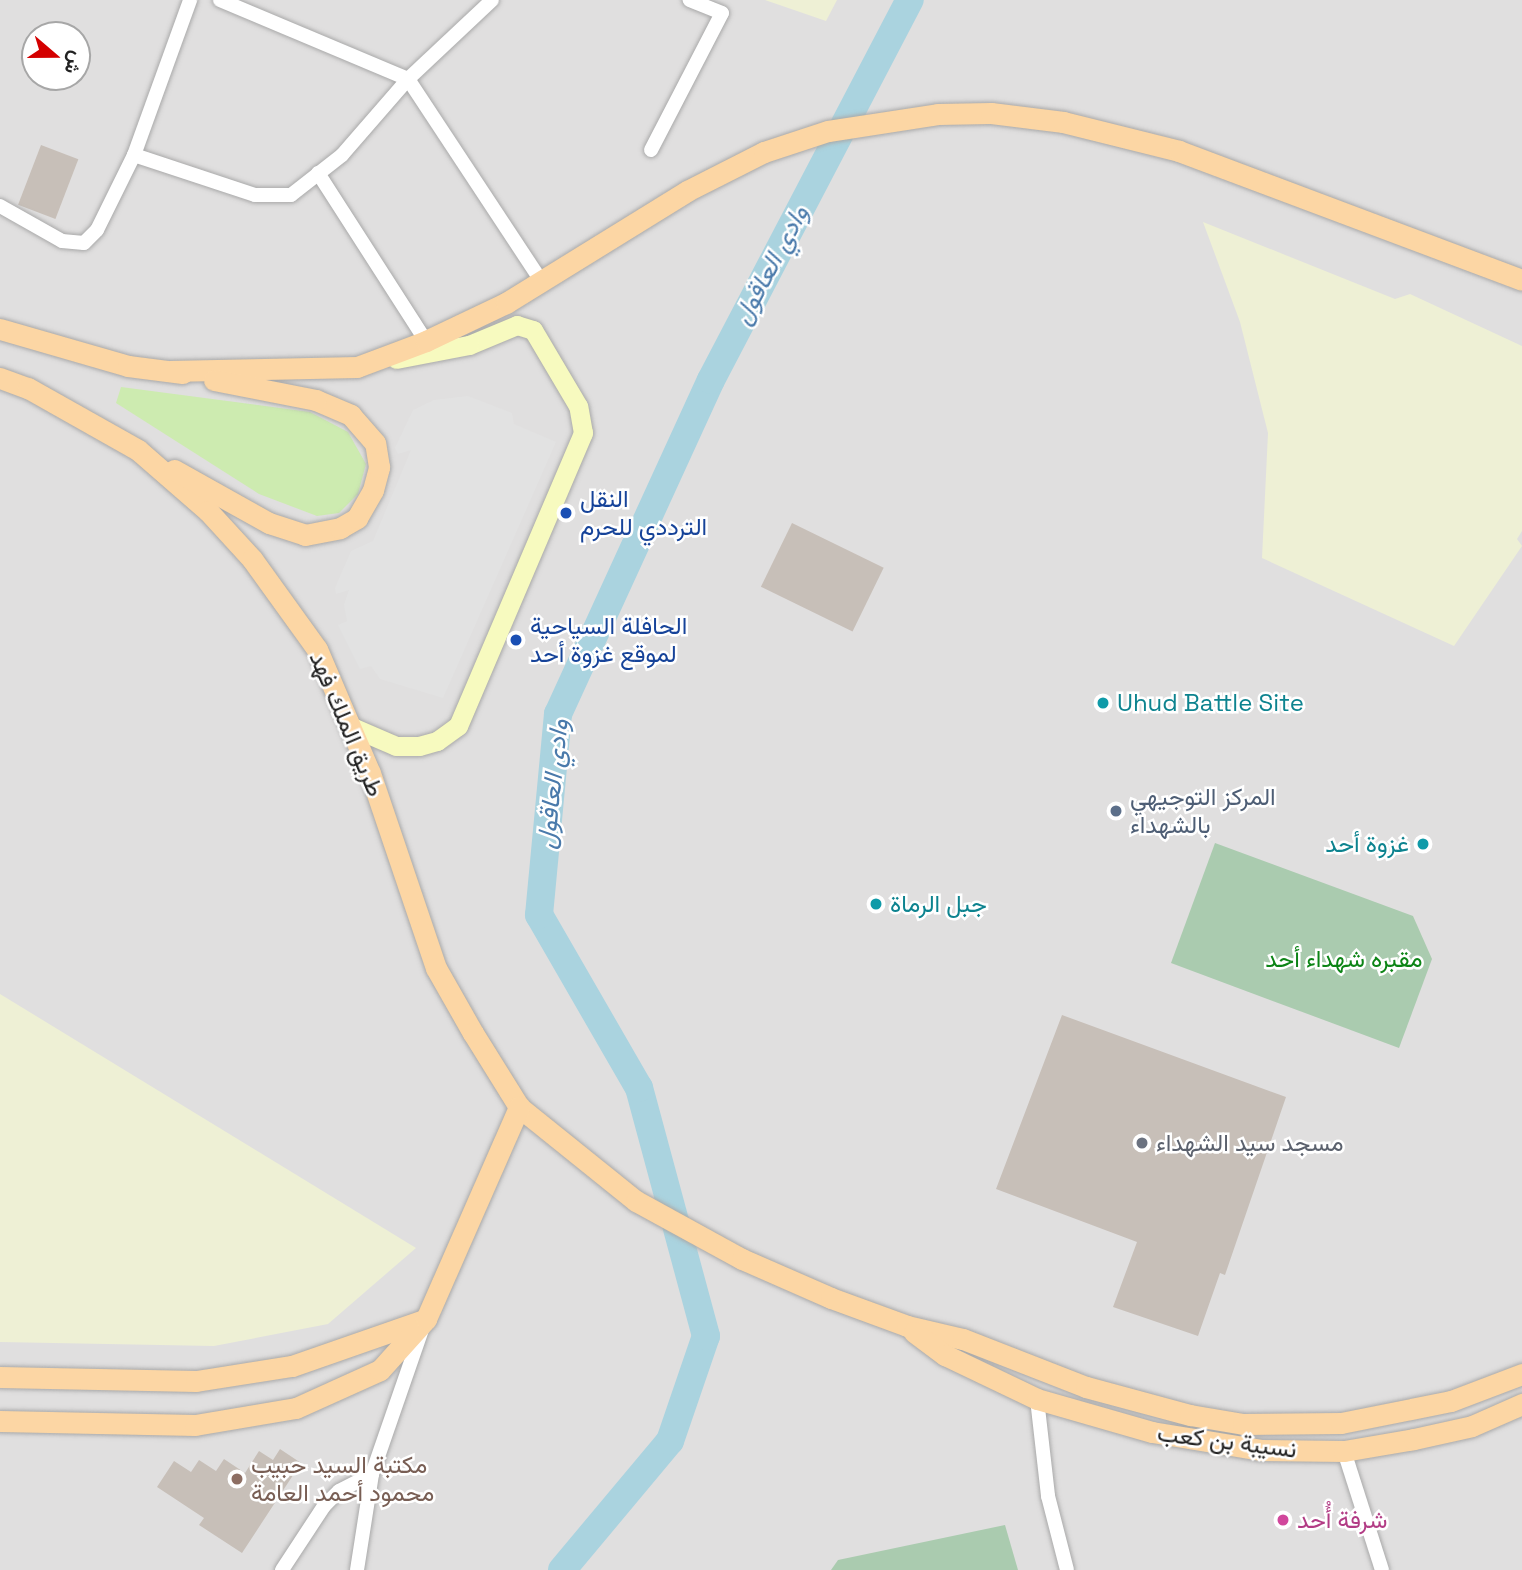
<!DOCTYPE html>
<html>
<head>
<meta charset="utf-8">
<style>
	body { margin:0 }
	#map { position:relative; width:1522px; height:1570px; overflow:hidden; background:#f2efe9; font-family:"Space Grotesk",Vazirmatn,sans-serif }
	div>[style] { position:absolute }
	.residential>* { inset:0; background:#e0dfdf }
	.farmland>* { inset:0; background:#eef0d5 }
	.grass>* { inset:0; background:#cdebb0 }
	.cemetery>* { inset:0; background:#aacbaf }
	.parking>* { inset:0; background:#e2e2e2 }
	.river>* { height:28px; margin:-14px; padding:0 14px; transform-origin:14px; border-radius:14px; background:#aad3df }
	.building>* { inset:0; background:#c7bfb8; transform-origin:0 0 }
	.roads { filter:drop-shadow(0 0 2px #a9a9a9) drop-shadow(0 0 2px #a9a9a9) }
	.street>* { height:14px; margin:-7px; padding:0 7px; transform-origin:7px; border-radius:7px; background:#fff }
	.secondary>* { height:19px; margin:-9.5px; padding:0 9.5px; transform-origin:9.5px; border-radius:9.5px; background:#f7fabf }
	.primary>* { height:21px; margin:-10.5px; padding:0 10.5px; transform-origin:10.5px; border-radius:10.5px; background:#fcd6a4 }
	.dots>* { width:19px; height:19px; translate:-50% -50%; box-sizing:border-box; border:4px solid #fff; border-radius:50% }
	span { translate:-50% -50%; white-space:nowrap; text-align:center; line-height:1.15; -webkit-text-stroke:5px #fff; paint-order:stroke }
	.transit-label { font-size:24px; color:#164399 }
	.left { translate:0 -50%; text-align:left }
	.culture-label { font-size:24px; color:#0d838f }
	.right { translate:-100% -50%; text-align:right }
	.street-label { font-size:24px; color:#222 }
	.service-label { font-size:24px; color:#4e5e75 }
	.park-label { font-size:24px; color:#0c8416 }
	.worship-label { font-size:24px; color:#5b616d }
	.education-label { font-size:24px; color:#785e54 }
	.hotel-label { font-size:24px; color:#b23c85 }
	.water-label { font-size:26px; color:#4a7aab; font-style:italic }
	.north { position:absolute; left:21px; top:21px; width:70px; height:70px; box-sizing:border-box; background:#fff; border:2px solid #a7a7a7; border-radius:50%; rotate:110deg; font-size:19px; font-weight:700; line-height:28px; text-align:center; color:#222 }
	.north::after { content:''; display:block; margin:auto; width:24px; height:32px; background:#d40000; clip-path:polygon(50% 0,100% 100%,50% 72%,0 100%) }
</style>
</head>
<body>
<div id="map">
	<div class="residential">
		<div style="clip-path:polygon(evenodd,0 0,1522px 0,1522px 1570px,0 1570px,0 0,35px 35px,77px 35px,77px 77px,35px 77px,35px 35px)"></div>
	</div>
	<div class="farmland">
		<div style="clip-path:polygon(765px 0,837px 0,826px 21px)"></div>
		<div style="clip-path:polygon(1203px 222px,1395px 299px,1410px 294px,1522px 346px,1522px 531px,1517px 539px,1522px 546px,1454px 646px,1262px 558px,1268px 433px,1240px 322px)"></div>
		<div style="clip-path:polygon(0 994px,416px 1248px,328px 1324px,214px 1346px,0 1342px)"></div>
	</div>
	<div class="grass">
		<div style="clip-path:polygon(121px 387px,310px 412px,348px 432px,366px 464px,358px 494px,339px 513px,317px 516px,259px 494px,116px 403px)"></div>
	</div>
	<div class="cemetery">
		<div style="clip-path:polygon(1215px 843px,1413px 916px,1432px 959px,1399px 1048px,1171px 963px)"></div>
		<div style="clip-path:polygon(1005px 1525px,1018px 1570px,831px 1570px,838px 1560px)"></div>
	</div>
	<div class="parking">
		<div style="clip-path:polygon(468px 396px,512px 413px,514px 424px,556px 442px,443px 698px,380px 679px,371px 666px,360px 669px,338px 625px,347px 621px,344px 605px,349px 590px,336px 594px,335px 588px,351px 551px,373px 541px,411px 450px,398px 454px,395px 448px,413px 410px,434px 400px)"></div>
	</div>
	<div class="river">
		<div style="left:562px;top:1570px;width:168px;rotate:-50.1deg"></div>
		<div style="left:670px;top:1441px;width:111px;rotate:-71.1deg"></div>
		<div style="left:706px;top:1336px;width:257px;rotate:-105.1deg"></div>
		<div style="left:639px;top:1088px;width:200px;rotate:-120deg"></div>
		<div style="left:539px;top:915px;width:202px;rotate:-84.6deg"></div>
		<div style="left:558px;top:714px;width:367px;rotate:-65.4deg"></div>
		<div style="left:711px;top:380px;width:429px;rotate:-62.4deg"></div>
	</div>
	<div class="building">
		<div style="left:41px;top:145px;width:40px;height:64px;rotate:21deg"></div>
		<div style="left:792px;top:523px;width:102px;height:71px;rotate:26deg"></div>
		<div style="clip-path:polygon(1062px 1015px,1286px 1097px,1225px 1275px,1220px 1273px,1198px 1336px,1113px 1307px,1137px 1242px,996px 1189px)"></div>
		<div style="clip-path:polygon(280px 1449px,301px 1463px,242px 1553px,199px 1525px,204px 1518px,157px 1487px,174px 1461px,191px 1472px,199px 1460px,216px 1471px,224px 1459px,245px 1473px,259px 1451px,273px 1460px)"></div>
	</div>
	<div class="roads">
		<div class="street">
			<div style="left:220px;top:0;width:204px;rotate:22.8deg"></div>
			<div style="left:408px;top:79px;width:243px;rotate:56.6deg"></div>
			<div style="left:651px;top:150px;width:154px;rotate:-62.6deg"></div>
			<div style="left:722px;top:13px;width:35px;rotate:-158deg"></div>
			<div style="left:134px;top:155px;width:127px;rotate:18.3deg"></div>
			<div style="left:255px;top:195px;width:36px"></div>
			<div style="left:291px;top:195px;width:65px;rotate:-38.1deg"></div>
			<div style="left:342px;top:155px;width:101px;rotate:-49deg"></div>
			<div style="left:408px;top:79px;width:115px;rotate:-43.2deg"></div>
			<div style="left:318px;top:173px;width:200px;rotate:57.3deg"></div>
			<div style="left:0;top:206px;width:71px;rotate:29.4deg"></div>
			<div style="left:62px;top:241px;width:22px;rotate:5deg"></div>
			<div style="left:84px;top:243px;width:18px;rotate:-45deg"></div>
			<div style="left:97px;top:230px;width:84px;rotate:-63.7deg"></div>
			<div style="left:134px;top:155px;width:165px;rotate:-70.1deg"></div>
			<div style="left:1037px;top:1399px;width:98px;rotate:83.5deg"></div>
			<div style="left:1048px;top:1496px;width:76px;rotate:75.6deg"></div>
			<div style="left:1344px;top:1451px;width:125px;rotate:72.3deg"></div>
			<div style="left:282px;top:1570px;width:77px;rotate:-56.7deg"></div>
			<div style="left:324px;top:1506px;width:21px;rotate:-45deg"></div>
			<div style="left:339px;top:1491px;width:37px;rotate:-27deg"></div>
			<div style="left:357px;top:1570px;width:97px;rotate:-81.1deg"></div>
			<div style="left:372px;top:1474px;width:156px;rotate:-70.9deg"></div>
		</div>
		<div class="secondary">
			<div style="left:352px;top:727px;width:48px;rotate:23.4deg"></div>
			<div style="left:396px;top:746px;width:23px"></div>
			<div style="left:419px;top:746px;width:19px;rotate:-16deg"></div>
			<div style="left:437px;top:741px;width:26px;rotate:-36deg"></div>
			<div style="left:458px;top:726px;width:319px;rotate:-66.9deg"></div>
			<div style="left:583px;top:433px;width:27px;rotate:-100deg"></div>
			<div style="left:578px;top:406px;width:88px;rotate:-120.6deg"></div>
			<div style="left:533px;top:330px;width:17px;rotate:-163deg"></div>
			<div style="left:517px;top:325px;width:52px;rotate:157.4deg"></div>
			<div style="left:469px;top:345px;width:74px;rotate:169.1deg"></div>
		</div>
		<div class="primary">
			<div style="left:0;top:329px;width:133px;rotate:16.1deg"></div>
			<div style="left:128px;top:366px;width:55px;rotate:7.3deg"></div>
			<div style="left:170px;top:371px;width:187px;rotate:-1.2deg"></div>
			<div style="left:357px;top:367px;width:74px;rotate:-20.6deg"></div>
			<div style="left:426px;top:341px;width:89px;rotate:-25.4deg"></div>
			<div style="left:506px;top:303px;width:213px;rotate:-31.7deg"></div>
			<div style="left:687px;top:191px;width:86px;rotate:-26.9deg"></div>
			<div style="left:764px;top:152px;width:67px;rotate:-18.2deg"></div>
			<div style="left:828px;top:131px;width:111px;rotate:-8.8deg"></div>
			<div style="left:938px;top:114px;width:53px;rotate:-1.1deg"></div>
			<div style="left:991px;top:113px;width:73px;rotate:7.1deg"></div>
			<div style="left:1063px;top:122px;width:120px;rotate:14deg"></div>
			<div style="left:1179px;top:151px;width:366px;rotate:20.6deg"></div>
			<div style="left:0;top:378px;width:30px;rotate:20deg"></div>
			<div style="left:28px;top:388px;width:126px;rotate:29.4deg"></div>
			<div style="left:138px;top:450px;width:93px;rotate:41.1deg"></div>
			<div style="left:208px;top:511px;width:65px;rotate:47.5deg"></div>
			<div style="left:252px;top:559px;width:111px;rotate:54.2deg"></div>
			<div style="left:317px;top:649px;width:135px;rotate:66.9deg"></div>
			<div style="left:370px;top:773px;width:206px;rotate:71.3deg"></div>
			<div style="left:436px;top:968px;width:75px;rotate:60.4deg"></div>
			<div style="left:473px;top:1033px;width:87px;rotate:58.1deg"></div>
			<div style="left:519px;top:1107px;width:150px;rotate:38.8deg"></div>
			<div style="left:636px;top:1201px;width:121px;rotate:28.7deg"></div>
			<div style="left:742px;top:1259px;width:97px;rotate:23.7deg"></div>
			<div style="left:831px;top:1298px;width:81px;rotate:20.2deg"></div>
			<div style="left:907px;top:1326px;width:57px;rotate:13.1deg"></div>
			<div style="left:963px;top:1339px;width:132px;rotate:21.3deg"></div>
			<div style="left:1086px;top:1387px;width:108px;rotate:15.1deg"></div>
			<div style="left:1190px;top:1415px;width:54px;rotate:9.6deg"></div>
			<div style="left:1243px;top:1424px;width:98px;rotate:-0.6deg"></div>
			<div style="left:1341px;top:1423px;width:112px;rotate:-11.3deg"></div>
			<div style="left:1451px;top:1401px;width:76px;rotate:-20.8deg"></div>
			<div style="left:174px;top:470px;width:109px;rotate:29.2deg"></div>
			<div style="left:269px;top:523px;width:38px;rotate:18deg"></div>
			<div style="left:305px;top:535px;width:36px;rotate:-11deg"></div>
			<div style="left:340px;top:528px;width:20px;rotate:-30deg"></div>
			<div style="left:357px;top:518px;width:32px;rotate:-60deg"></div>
			<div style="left:373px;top:490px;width:24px;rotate:-75deg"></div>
			<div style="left:379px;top:467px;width:24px;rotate:-99deg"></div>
			<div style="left:375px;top:443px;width:37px;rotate:-131deg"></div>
			<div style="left:351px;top:415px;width:38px;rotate:-157deg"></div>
			<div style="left:316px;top:400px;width:104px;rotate:-168.9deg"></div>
			<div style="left:914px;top:1332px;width:39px;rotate:37deg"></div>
			<div style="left:945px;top:1355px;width:102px;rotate:25.6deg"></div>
			<div style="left:1037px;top:1399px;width:120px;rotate:16deg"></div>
			<div style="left:1152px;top:1432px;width:110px;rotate:9.4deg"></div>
			<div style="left:1261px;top:1450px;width:83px;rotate:0.7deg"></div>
			<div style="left:1344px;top:1451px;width:71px;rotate:-9.7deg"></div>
			<div style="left:1414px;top:1439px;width:59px;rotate:-12.6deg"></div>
			<div style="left:1472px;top:1426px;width:55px;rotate:-23.7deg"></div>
			<div style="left:0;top:1377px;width:196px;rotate:1.2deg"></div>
			<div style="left:196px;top:1381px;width:97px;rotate:-8.9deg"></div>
			<div style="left:292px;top:1366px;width:140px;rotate:-19.2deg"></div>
			<div style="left:0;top:1421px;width:195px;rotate:1.2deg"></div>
			<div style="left:195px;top:1425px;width:102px;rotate:-9.6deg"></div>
			<div style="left:296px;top:1408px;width:92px;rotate:-24.3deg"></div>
			<div style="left:380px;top:1370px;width:69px;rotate:-48deg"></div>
			<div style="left:426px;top:1319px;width:232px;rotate:-66.3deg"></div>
		</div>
	</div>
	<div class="dots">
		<div style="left:566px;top:513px;background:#1a4fb4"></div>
		<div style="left:516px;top:640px;background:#1a4fb4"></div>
		<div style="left:1103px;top:703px;background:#0f9aa8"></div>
		<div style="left:1116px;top:811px;background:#5c6f8a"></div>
		<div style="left:1423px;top:844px;background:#0f9aa8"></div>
		<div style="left:876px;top:904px;background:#0f9aa8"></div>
		<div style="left:1142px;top:1143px;background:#6b7280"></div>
		<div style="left:237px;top:1479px;background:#8d6e63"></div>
		<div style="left:1283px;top:1520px;background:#d1479c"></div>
	</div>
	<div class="transit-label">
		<span class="left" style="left:580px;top:513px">النقل<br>الترددي للحرم</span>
		<span class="left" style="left:530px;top:640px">الحافلة السياحية<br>لموقع غزوة أحد</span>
	</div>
	<div class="culture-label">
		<span class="left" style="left:1117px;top:703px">Uhud Battle Site</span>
		<span class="right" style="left:1409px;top:844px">غزوة أحد</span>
		<span class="left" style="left:890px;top:904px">جبل الرماة</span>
	</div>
	<div class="street-label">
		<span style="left:347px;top:724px;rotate:67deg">طريق الملك فهد</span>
		<span style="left:1227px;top:1441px;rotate:7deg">نسيبة بن كعب</span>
	</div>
	<div class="service-label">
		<span class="left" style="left:1130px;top:811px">المركز التوجيهي<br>بالشهداء</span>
	</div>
	<div class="park-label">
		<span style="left:1344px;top:959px">مقبره شهداء أحد</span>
	</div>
	<div class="worship-label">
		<span class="left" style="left:1156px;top:1143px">مسجد سيد الشهداء</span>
	</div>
	<div class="education-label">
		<span class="left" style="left:251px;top:1479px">مكتبة السيد حبيب<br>محمود أحمد العامة</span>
	</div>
	<div class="hotel-label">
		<span class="left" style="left:1297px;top:1520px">شرفة أُحد</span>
	</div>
	<div class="water-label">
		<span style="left:771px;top:265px;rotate:-62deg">وادي العاقول</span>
		<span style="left:553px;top:784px;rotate:-84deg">وادي العاقول</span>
	</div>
	<div class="north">ش</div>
</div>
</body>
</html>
